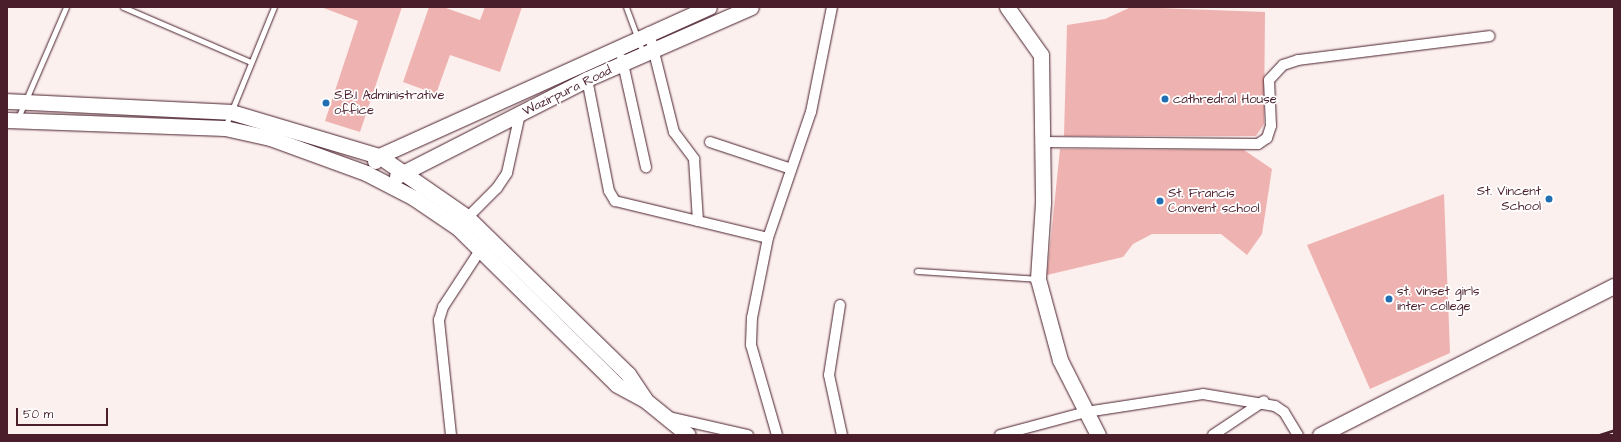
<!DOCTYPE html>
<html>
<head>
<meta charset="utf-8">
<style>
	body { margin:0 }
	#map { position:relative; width:1621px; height:442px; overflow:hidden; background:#fcf0ef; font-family:"Architects Daughter",sans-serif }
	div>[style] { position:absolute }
	.building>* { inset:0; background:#eeb3b0 }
	.roads { filter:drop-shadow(0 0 1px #4a1f2b) drop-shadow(0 0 1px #4a1f2b) }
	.lane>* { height:5px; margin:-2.5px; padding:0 2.5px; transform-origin:2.5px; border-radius:2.5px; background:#fff }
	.street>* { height:10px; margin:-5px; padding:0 5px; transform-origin:5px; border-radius:5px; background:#fff }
	.secondary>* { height:15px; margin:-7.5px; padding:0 7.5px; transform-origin:7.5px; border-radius:7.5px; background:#fff }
	.rail>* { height:3px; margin:-1.5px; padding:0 1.5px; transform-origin:1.5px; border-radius:1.5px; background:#4a1f2b }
	.dots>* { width:11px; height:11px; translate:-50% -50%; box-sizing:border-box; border:2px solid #fff; border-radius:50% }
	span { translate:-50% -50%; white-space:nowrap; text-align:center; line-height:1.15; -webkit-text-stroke:3.5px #fff; paint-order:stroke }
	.street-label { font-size:13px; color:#4a1f2b }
	.poi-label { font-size:13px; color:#4a1f2b }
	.left { translate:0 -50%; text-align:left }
	.right { translate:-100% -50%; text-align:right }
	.frame { position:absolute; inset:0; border:8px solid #4a1f2b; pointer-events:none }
	.scale { position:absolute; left:16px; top:408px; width:92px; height:18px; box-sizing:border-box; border:2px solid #4a1f2b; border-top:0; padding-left:5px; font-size:12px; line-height:14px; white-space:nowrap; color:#4a1f2b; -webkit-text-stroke:3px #fff; paint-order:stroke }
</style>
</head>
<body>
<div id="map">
	<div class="building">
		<div style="clip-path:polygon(321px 7px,402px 7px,360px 132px,325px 121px,358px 21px)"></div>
		<div style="clip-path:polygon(429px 7px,443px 7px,480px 20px,485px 7px,522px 7px,500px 72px,450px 55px,436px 94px,403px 82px)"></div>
		<div style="clip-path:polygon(1131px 7px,1265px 12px,1264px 124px,1256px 136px,1064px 136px,1067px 25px,1105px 19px)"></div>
		<div style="clip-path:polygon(1060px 149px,1244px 150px,1272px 169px,1262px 234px,1247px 255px,1221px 234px,1152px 234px,1133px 244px,1123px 257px,1047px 275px)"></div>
		<div style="clip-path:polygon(1444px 194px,1450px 353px,1370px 389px,1307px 245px)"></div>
	</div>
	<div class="roads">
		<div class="lane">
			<div style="left:123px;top:7px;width:139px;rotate:23.3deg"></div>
			<div style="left:626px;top:7px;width:49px;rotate:69.7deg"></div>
			<div style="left:18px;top:118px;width:121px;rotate:-66.6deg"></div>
			<div style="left:225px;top:127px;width:130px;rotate:-67.8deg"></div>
			<div style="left:917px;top:271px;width:120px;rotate:3.8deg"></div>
		</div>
		<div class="street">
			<div style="left:649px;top:32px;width:103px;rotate:76deg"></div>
			<div style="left:674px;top:132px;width:34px;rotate:53deg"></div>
			<div style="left:694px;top:159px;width:62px;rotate:86.3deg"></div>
			<div style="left:622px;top:59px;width:111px;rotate:77.5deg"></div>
			<div style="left:587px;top:79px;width:114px;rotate:78.9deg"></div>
			<div style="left:609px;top:191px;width:12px;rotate:59deg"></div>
			<div style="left:615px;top:201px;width:157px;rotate:13.6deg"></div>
			<div style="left:710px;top:142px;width:85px;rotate:18.4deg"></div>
			<div style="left:1042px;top:142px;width:216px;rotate:0.5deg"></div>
			<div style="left:1258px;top:144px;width:11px;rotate:-34deg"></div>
			<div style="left:1267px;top:138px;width:13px;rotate:-72deg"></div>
			<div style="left:1271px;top:126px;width:46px;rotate:-92.5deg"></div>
			<div style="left:1269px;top:80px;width:21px;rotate:-47deg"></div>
			<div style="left:1283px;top:65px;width:16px;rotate:-18deg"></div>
			<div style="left:1298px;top:60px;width:193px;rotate:-7.1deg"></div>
			<div style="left:463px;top:222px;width:48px;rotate:-45deg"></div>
			<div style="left:497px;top:188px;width:18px;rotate:-56deg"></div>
			<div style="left:507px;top:173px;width:60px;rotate:-77.6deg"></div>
			<div style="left:840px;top:305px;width:71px;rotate:98.9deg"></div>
			<div style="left:829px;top:375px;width:61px;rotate:77.8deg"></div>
			<div style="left:668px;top:417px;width:82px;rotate:12.7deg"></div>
			<div style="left:451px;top:435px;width:116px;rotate:-96deg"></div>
			<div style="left:439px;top:320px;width:14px;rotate:-73deg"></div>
			<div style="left:443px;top:307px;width:69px;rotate:-56.8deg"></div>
			<div style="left:777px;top:435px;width:94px;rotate:-106.1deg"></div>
			<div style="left:751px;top:345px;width:27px;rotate:-88deg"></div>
			<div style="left:752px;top:318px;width:82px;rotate:-78.7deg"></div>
			<div style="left:768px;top:238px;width:133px;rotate:-71.2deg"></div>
			<div style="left:811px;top:112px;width:107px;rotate:-78.7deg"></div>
			<div style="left:1000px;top:435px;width:89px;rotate:-15deg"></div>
			<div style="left:1086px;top:412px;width:118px;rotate:-8.7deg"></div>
			<div style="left:1203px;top:394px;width:73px;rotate:9.5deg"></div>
			<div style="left:1275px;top:406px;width:11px;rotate:34deg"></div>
			<div style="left:1284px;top:412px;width:27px;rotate:59deg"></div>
			<div style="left:1213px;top:435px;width:61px;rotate:-33.7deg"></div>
		</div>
		<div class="secondary">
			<div style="left:1007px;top:7px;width:59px;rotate:54.7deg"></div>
			<div style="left:1041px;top:55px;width:148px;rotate:89.2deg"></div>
			<div style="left:1043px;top:203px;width:76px;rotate:93.8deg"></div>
			<div style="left:1038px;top:279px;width:84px;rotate:74.8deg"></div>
			<div style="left:1060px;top:360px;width:84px;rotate:63.1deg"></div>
			<div style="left:7px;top:101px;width:224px;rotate:2.8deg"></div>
			<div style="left:231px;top:112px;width:154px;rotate:16.6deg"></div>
			<div style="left:379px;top:156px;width:107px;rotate:34.7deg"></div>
			<div style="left:467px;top:217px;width:225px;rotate:44.3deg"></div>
			<div style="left:628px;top:374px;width:30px;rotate:56deg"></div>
			<div style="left:7px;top:120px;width:218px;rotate:2.1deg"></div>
			<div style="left:225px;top:128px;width:46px;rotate:12.5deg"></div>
			<div style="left:270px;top:138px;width:102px;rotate:20deg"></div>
			<div style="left:366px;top:173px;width:54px;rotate:27.5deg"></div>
			<div style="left:414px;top:198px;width:53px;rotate:34.3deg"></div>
			<div style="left:458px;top:228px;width:223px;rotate:44.6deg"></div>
			<div style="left:617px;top:385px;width:32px;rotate:28deg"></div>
			<div style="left:645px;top:400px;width:55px;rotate:39.1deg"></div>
			<div style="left:375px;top:161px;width:6px;rotate:-51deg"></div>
			<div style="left:379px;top:156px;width:362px;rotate:-24.3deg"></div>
			<div style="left:397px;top:176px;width:213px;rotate:-27deg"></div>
			<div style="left:587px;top:79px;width:179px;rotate:-23.7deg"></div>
			<div style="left:1320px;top:435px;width:330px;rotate:-26.9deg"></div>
		</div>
	</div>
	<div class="rail">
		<div style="left:1599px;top:435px;width:16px;rotate:-18deg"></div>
	</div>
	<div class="dots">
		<div style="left:1165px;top:99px;background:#1f6fb2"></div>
		<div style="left:326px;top:103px;background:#1f6fb2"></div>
		<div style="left:1549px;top:199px;background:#1f6fb2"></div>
		<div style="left:1160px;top:201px;background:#1f6fb2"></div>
		<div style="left:1389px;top:299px;background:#1f6fb2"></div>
	</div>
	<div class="street-label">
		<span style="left:567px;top:91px;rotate:-26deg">Wazirpura Road</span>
	</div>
	<div class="poi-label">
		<span class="left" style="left:334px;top:103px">S.B.I Administrative<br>office</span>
		<span class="left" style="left:1173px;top:99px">cathredral House</span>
		<span class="right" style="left:1541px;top:199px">St. Vincent<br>School</span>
		<span class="left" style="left:1168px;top:201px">St. Francis<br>Convent school</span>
		<span class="left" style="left:1397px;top:299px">st. vinset girls<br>inter college</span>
	</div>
	<div class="frame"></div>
	<div class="scale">50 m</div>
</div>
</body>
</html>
